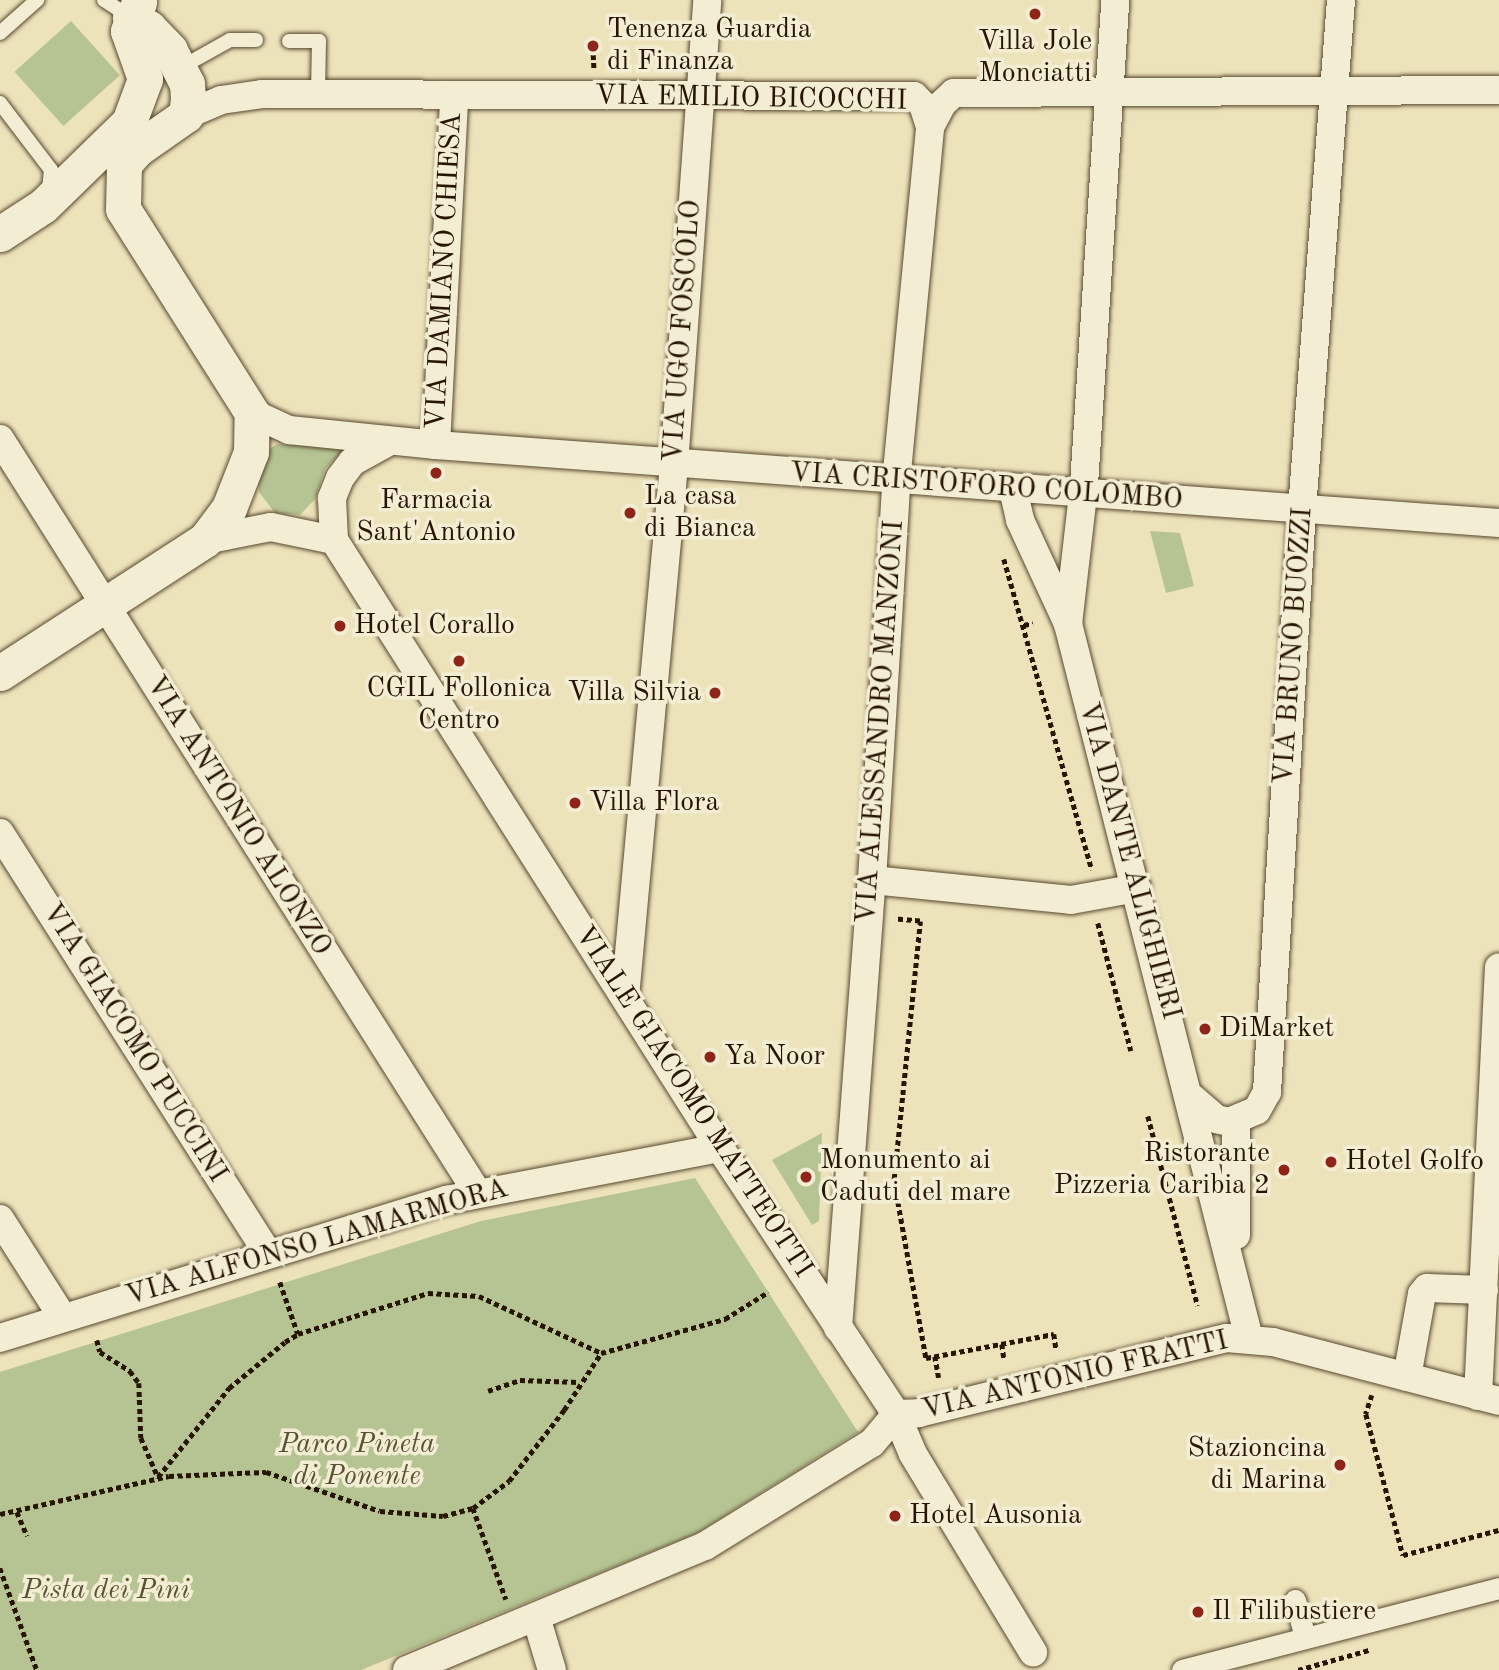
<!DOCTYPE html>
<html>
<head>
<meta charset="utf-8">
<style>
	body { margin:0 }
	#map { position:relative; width:1499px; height:1670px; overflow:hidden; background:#ede3bb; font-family:"Old Standard TT",serif }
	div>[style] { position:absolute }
	.green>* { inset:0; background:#b5c492; transform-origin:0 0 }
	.path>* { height:4.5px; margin-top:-2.25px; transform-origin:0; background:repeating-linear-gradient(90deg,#281500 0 5px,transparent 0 8.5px) }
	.roads { filter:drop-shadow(0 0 2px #59482f) drop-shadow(0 0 2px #59482f) }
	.service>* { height:14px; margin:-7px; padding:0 7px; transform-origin:7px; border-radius:7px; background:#f3edd3 }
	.pedestrian>* { height:21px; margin:-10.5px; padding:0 10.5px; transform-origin:10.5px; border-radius:10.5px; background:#f3edd3 }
	.minor>* { height:28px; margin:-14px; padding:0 14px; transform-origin:14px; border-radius:14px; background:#f3edd3 }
	.tertiary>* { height:35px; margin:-17.5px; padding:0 17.5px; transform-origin:17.5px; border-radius:17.5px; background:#f3edd3 }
	.dots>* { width:19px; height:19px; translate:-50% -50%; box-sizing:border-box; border:4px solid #f3edd3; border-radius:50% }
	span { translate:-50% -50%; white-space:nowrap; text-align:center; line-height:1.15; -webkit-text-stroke:7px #f3edd3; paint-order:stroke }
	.poi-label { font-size:28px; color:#281500 }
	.left { translate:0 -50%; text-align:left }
	.right { translate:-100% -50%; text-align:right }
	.street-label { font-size:28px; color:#281500 }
	.park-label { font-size:28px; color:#595233; font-style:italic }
</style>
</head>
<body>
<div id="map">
	<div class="green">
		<div style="left:71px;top:21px;width:73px;height:76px;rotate:48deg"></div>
		<div style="clip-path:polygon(277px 444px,344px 449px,325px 469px,315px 499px,300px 515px,275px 513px,259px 492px,258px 480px,267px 451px)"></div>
		<div style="clip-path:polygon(1150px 531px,1180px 533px,1194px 586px,1166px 593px)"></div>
		<div style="clip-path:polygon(822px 1133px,819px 1221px,812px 1225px,772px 1160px)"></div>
		<div style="clip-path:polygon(695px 1178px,858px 1432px,697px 1533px,361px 1670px,0 1670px,0 1372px,481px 1221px)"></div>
	</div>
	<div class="path">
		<div style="left:593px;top:46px;width:22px;rotate:87deg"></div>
		<div style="left:1004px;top:559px;width:323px;rotate:74.2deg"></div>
		<div style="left:1024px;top:625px;width:9px;rotate:-13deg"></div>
		<div style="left:1098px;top:923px;width:132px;rotate:75.5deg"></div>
		<div style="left:1148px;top:1116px;width:196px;rotate:75.3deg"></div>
		<div style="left:894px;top:1179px;width:259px;rotate:-84.2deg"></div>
		<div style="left:920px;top:921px;width:24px;rotate:-175deg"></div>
		<div style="left:895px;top:1185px;width:176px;rotate:79.8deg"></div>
		<div style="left:926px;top:1358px;width:130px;rotate:-10.6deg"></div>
		<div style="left:1054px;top:1334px;width:14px;rotate:82deg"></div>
		<div style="left:280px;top:1282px;width:55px;rotate:70.9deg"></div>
		<div style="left:97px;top:1340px;width:12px;rotate:76deg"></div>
		<div style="left:100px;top:1352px;width:36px;rotate:32deg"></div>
		<div style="left:130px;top:1371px;width:15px;rotate:53deg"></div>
		<div style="left:139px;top:1383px;width:55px;rotate:87.9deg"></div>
		<div style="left:141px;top:1438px;width:43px;rotate:66.4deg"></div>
		<div style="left:1002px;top:1344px;width:14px;rotate:82deg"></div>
		<div style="left:935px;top:1356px;width:22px;rotate:80deg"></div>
		<div style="left:488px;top:1391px;width:34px;rotate:-19deg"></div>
		<div style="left:520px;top:1380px;width:59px;rotate:1.9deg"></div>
		<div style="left:1372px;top:1395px;width:20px;rotate:108deg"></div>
		<div style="left:1366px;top:1414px;width:146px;rotate:75.3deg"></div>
		<div style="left:1403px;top:1555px;width:99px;rotate:-14.6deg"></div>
		<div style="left:158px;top:1477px;width:114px;rotate:-51.4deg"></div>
		<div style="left:229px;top:1388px;width:72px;rotate:-39.4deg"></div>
		<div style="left:285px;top:1342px;width:15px;rotate:-32deg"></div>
		<div style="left:298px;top:1334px;width:136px;rotate:-17.5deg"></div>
		<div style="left:428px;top:1293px;width:51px;rotate:3.4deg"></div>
		<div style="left:479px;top:1296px;width:135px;rotate:25deg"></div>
		<div style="left:473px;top:1508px;width:97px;rotate:70.1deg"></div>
		<div style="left:17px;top:1512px;width:26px;rotate:67deg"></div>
		<div style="left:0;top:1514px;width:173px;rotate:-12.7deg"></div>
		<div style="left:169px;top:1476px;width:97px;rotate:-2.4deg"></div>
		<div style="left:266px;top:1472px;width:120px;rotate:18.9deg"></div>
		<div style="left:380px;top:1511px;width:63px;rotate:4.5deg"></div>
		<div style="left:443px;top:1516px;width:31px;rotate:-15deg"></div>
		<div style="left:473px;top:1508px;width:45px;rotate:-36.9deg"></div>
		<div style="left:509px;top:1481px;width:90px;rotate:-52.2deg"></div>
		<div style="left:564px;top:1410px;width:68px;rotate:-57deg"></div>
		<div style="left:601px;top:1353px;width:129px;rotate:-15.3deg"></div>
		<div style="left:725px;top:1319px;width:51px;rotate:-32.1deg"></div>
		<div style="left:0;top:1568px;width:109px;rotate:70.1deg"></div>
		<div style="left:1298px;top:1670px;width:74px;rotate:-15.7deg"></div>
	</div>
	<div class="roads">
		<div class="service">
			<div style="left:104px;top:0;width:31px;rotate:33deg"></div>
			<div style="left:0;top:33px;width:50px;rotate:-41.7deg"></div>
			<div style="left:289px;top:41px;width:30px"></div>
			<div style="left:319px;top:41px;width:54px;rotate:91.1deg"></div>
			<div style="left:180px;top:68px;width:57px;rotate:-29.2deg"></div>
			<div style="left:230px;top:40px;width:26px"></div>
			<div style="left:0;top:103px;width:84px;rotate:52.7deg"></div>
			<div style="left:51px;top:170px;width:20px;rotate:96deg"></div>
		</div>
		<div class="pedestrian">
			<div style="left:1295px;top:1600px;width:39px;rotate:75deg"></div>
			<div style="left:1182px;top:1670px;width:327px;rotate:-14.5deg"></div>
		</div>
		<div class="minor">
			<div style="left:186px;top:115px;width:38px;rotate:-23deg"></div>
			<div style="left:221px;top:100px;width:41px;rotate:-8.3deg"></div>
			<div style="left:262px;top:94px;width:652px;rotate:0.18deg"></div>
			<div style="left:914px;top:96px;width:13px;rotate:45deg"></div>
			<div style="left:923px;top:105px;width:23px;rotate:72deg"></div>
			<div style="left:252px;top:413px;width:41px;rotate:24.7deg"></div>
			<div style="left:289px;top:430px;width:148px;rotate:5.8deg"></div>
			<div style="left:436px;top:445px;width:1066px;rotate:4.2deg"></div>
			<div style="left:0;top:439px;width:891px;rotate:57.65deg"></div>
			<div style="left:390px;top:441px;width:43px;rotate:151.1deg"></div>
			<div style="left:352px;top:462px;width:20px;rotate:127deg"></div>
			<div style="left:340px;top:478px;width:22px;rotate:112deg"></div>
			<div style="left:332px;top:498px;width:42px;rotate:87.3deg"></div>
			<div style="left:334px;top:540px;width:720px;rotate:57.59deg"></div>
			<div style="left:720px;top:1148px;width:319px;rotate:56.5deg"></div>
			<div style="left:896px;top:1414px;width:43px;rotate:67deg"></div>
			<div style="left:913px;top:1454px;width:232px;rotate:58.8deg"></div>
			<div style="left:436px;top:445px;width:348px;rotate:-87deg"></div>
			<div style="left:1013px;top:489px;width:32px;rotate:77deg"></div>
			<div style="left:1020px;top:520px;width:115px;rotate:65.2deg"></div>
			<div style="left:1068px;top:624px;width:737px;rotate:75.78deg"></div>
			<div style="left:205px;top:540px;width:67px;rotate:-11.1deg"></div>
			<div style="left:271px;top:527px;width:64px;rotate:11.7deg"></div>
			<div style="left:1068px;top:624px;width:140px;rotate:-83.4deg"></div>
			<div style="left:1084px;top:485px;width:486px;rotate:-86.3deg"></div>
			<div style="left:0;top:833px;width:499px;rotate:57.5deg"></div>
			<div style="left:872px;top:880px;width:200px;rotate:5.7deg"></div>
			<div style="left:1071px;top:900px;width:67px;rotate:-10.3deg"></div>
			<div style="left:625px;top:997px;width:534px;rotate:-84.74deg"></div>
			<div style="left:674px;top:465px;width:466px;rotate:-85.9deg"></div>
			<div style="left:1191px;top:1097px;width:33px;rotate:41deg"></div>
			<div style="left:1216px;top:1119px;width:13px;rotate:13deg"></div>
			<div style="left:1229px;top:1122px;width:30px;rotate:-23deg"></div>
			<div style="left:1257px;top:1110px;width:21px;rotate:-61deg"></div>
			<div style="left:1267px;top:1092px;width:584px;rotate:-86.56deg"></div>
			<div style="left:1302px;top:509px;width:510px;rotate:-85.62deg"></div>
			<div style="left:1236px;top:1120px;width:115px;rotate:90deg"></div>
			<div style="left:0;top:1219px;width:117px;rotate:57.5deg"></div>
			<div style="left:838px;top:1328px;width:449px;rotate:-85.7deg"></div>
			<div style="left:872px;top:880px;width:399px;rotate:-86.5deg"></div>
			<div style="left:896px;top:482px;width:357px;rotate:-84.5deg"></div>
			<div style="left:930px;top:127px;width:26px;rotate:-62deg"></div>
			<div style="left:942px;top:104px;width:16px;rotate:-43deg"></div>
			<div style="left:954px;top:93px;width:545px;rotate:-0.32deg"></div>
			<div style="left:0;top:1338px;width:468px;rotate:-17.2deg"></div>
			<div style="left:447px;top:1200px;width:278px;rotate:-10.8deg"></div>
			<div style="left:1407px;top:1377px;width:84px;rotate:-79.8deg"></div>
			<div style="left:1422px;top:1294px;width:8px;rotate:-50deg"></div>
			<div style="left:1427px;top:1288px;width:57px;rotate:2deg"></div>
			<div style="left:1478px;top:1396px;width:429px;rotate:-87.2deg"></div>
			<div style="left:896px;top:1414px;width:23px;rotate:-2deg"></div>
			<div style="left:919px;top:1413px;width:317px;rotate:-13.7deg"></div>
			<div style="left:1227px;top:1338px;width:46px;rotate:5deg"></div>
			<div style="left:1273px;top:1342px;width:234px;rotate:14.6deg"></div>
			<div style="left:536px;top:1617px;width:55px;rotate:73.2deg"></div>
			<div style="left:407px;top:1670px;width:323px;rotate:-22.6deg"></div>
			<div style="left:705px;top:1546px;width:196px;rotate:-31.7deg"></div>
			<div style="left:872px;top:1443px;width:38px;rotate:-50deg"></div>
		</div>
		<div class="tertiary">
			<div style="left:0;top:234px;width:51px;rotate:-33.1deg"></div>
			<div style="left:43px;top:206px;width:120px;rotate:-44.3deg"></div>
			<div style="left:129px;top:122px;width:46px;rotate:-69.6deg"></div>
			<div style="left:145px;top:79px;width:51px;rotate:-109.5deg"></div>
			<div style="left:128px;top:31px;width:31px;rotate:-69deg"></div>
			<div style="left:0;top:673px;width:244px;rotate:-33deg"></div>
			<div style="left:205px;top:540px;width:40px;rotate:-53deg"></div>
			<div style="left:229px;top:508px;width:60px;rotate:-68.6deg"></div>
			<div style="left:251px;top:452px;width:39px;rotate:-89deg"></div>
			<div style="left:252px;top:413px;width:241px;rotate:-122.3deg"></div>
			<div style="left:123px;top:209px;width:45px;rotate:-88.7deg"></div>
			<div style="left:124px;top:164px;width:18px;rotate:-49deg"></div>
			<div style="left:136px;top:150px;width:61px;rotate:-35deg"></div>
			<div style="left:186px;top:115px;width:17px;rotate:-83deg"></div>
			<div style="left:188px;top:98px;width:14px;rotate:-94deg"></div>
			<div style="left:187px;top:84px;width:38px;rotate:-117deg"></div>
			<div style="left:170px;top:50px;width:30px;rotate:-134deg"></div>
			<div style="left:149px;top:28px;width:22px;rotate:-150deg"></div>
		</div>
	</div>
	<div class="dots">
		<div style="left:1035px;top:14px;background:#8f2418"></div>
		<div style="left:593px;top:46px;background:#8f2418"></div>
		<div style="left:436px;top:473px;background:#8f2418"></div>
		<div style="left:630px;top:513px;background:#8f2418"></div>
		<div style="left:340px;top:626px;background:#8f2418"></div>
		<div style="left:459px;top:661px;background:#8f2418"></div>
		<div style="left:715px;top:693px;background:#8f2418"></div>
		<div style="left:575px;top:803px;background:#8f2418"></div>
		<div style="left:1205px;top:1029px;background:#8f2418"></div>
		<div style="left:710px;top:1057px;background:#8f2418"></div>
		<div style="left:1331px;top:1162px;background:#8f2418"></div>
		<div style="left:1284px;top:1170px;background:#8f2418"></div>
		<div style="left:806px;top:1177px;background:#8f2418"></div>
		<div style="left:1340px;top:1465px;background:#8f2418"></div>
		<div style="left:895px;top:1516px;background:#8f2418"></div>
		<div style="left:1198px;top:1612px;background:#8f2418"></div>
	</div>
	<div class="poi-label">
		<span class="left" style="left:607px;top:46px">Tenenza Guardia<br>di Finanza</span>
		<span style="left:1035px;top:58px">Villa Jole<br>Monciatti</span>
		<span class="left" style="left:644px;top:513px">La casa<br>di Bianca</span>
		<span style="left:436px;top:517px">Farmacia<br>Sant'Antonio</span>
		<span class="left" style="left:354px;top:626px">Hotel Corallo</span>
		<span style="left:459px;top:705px">CGIL Follonica<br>Centro</span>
		<span class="right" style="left:701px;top:693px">Villa Silvia</span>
		<span class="left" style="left:589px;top:803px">Villa Flora</span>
		<span class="left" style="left:1219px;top:1029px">DiMarket</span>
		<span class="left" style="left:724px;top:1057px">Ya Noor</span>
		<span class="right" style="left:1270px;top:1170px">Ristorante<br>Pizzeria Caribia 2</span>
		<span class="left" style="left:820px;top:1177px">Monumento ai<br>Caduti del mare</span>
		<span class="left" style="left:1345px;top:1162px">Hotel Golfo</span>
		<span class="right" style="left:1326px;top:1465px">Stazioncina<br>di Marina</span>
		<span class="left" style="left:909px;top:1516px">Hotel Ausonia</span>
		<span class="left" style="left:1212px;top:1612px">Il Filibustiere</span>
	</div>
	<div class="street-label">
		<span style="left:751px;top:99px;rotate:1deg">VIA EMILIO BICOCCHI</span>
		<span style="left:445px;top:271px;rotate:-87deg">VIA DAMIANO CHIESA</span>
		<span style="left:683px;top:331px;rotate:-86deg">VIA UGO FOSCOLO</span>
		<span style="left:986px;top:487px;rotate:4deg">VIA CRISTOFORO COLOMBO</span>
		<span style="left:1294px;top:646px;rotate:-86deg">VIA BRUNO BUOZZI</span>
		<span style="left:881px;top:722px;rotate:-86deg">VIA ALESSANDRO MANZONI</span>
		<span style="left:238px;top:816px;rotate:58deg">VIA ANTONIO ALONZO</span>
		<span style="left:1129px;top:861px;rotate:75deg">VIA DANTE ALIGHIERI</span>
		<span style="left:134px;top:1043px;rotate:58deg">VIA GIACOMO PUCCINI</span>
		<span style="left:693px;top:1102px;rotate:57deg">VIALE GIACOMO MATTEOTTI</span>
		<span style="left:317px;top:1243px;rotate:-16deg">VIA ALFONSO LAMARMORA</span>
		<span style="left:1075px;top:1376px;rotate:-13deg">VIA ANTONIO FRATTI</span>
	</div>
	<div class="park-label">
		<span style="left:357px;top:1461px">Parco Pineta<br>di Ponente</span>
		<span style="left:106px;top:1591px">Pista dei Pini</span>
	</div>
</div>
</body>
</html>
